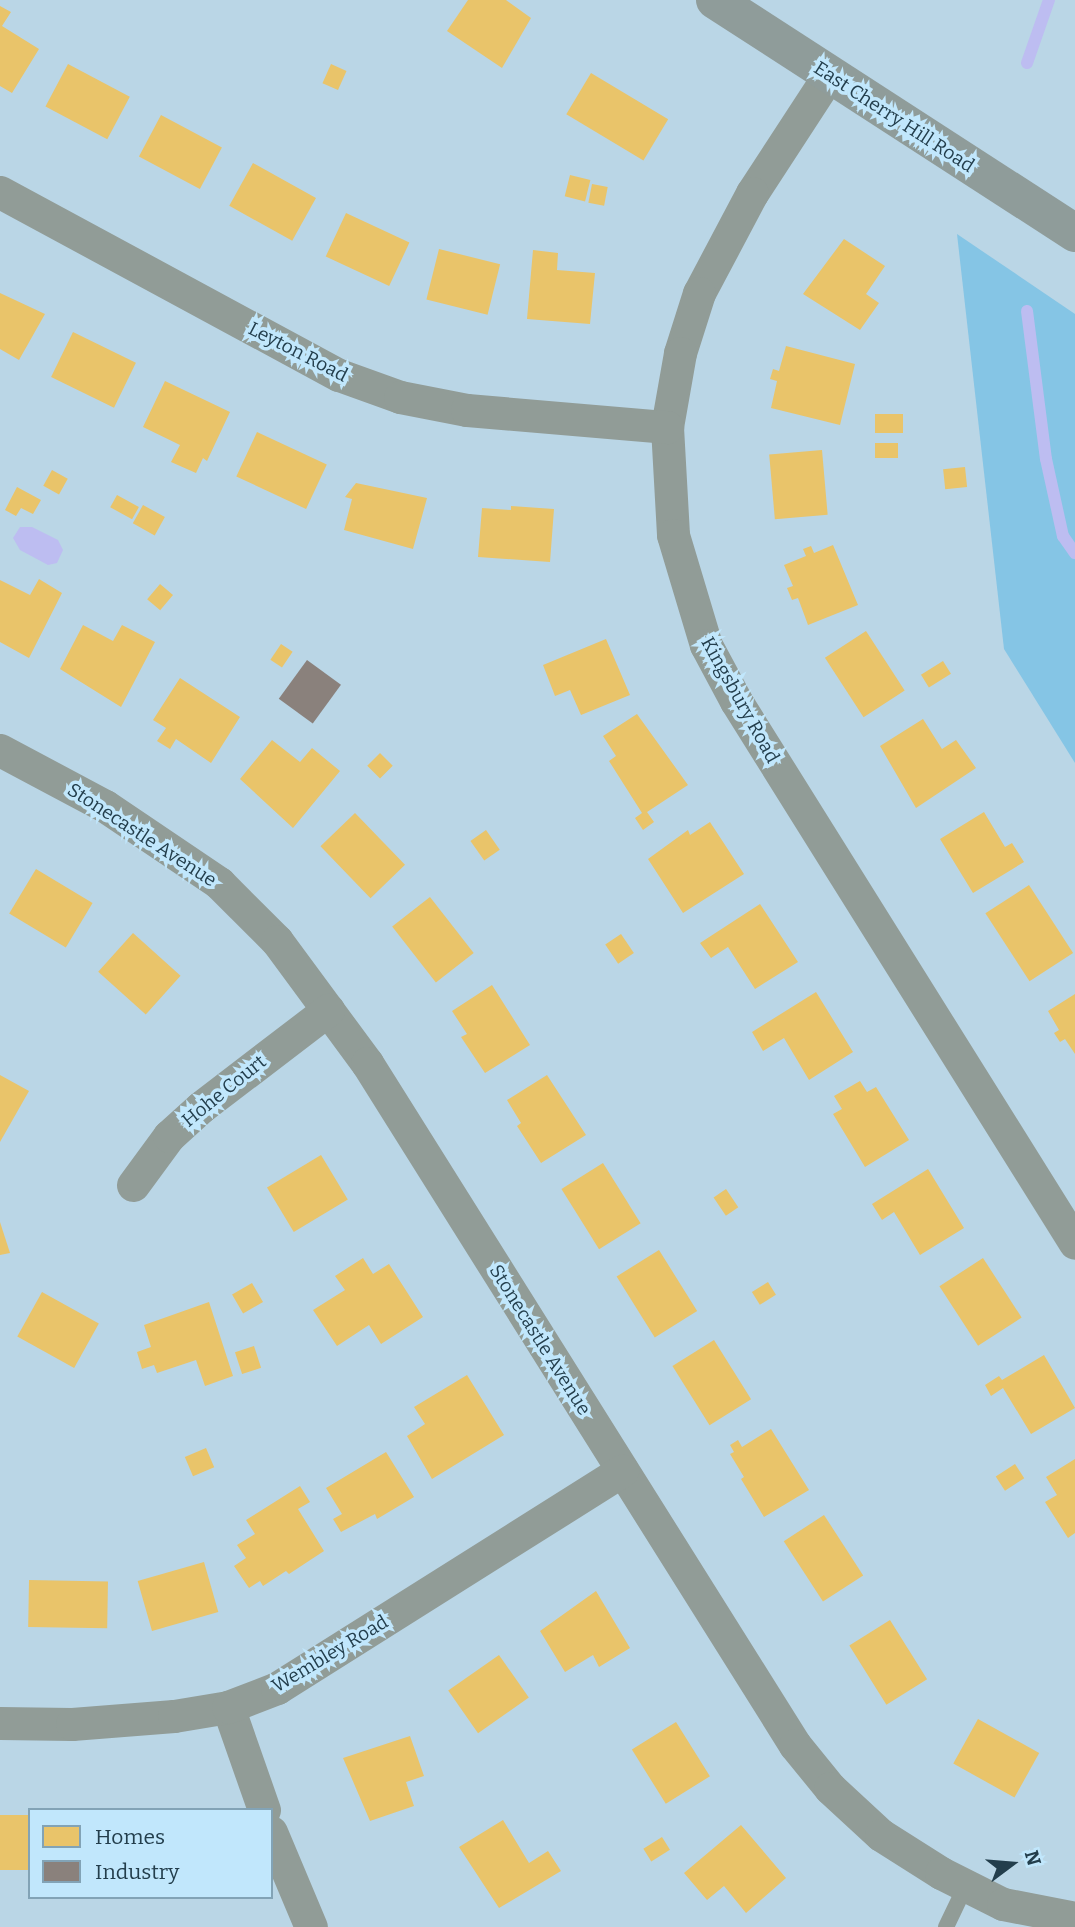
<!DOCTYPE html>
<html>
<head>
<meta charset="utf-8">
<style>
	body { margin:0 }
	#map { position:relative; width:1075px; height:1927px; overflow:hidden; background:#bad6e6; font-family:Bitter,serif }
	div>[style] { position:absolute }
	.green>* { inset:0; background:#85c5e5 }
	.water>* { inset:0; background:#bdbdf1 }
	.homes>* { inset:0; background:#e9c46a; transform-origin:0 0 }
	.industry>* { inset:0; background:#8a817c; transform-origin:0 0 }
	.stream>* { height:12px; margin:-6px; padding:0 6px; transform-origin:6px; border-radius:6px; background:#bdbdf1 }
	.service>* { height:16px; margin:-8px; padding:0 8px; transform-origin:8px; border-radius:8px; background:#919c97 }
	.minor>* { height:33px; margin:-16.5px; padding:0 16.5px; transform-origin:16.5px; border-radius:16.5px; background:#919c97 }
	.secondary>* { height:38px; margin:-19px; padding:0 19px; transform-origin:19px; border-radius:19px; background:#8f9c9a }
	span { translate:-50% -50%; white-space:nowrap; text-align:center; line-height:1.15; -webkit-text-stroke:7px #c1e7fc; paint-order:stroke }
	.street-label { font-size:19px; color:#233e4c }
	.legend { position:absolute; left:28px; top:1808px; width:245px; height:91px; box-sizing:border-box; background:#c1e7fc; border:2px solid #82a3b6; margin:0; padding:9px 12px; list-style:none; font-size:21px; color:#233e4c }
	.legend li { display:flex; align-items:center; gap:14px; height:35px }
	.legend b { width:35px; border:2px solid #82a3b6 }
	.north { position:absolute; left:977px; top:1829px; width:70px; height:70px; -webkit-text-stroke:5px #c1e7fc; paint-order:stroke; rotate:74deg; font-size:19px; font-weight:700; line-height:28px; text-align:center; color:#233e4c }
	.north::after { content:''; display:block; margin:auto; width:24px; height:32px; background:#233e4c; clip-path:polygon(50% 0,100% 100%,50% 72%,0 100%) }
</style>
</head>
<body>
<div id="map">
	<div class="green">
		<div style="clip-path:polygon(957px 234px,1075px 314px,1075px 763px,1004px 649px)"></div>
	</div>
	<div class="water">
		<div style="clip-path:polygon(20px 527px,32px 527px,58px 540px,63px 550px,57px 563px,48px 565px,20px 550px,13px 538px)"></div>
	</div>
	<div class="homes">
		<div style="clip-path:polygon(468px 0,506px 0,531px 18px,502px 68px,447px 31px)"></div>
		<div style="clip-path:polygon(0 6px,11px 12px,2px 26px,39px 49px,12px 93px,0 86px)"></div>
		<div style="left:68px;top:64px;width:70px;height:48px;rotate:28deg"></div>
		<div style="left:331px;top:64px;width:17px;height:21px;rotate:24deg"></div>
		<div style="left:591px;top:73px;width:90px;height:48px;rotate:31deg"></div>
		<div style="left:161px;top:115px;width:69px;height:47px;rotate:28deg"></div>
		<div style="left:253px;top:163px;width:72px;height:49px;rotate:29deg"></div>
		<div style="left:570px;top:175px;width:21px;height:22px;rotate:14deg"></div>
		<div style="left:592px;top:184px;width:16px;height:19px;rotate:11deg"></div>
		<div style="left:346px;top:213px;width:70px;height:48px;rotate:25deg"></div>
		<div style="clip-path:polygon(844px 239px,885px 266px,866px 294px,879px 303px,860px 330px,803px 294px)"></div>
		<div style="left:439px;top:249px;width:63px;height:52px;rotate:14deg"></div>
		<div style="clip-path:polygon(533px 250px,558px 253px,557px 270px,595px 273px,590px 324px,527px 319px)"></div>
		<div style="clip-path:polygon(0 293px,45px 314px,19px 360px,0 349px)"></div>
		<div style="left:73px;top:332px;width:70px;height:50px;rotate:26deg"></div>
		<div style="clip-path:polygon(786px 346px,855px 364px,840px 425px,771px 408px,777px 381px,770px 379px,773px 369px,779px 371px)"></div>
		<div style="clip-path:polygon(165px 381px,230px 412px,207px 461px,203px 458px,196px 473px,171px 462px,180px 445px,143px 427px)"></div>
		<div style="left:875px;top:414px;width:28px;height:19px"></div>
		<div style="left:257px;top:432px;width:77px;height:49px;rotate:25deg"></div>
		<div style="left:875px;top:443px;width:23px;height:15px"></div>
		<div style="left:822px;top:450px;width:65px;height:53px;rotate:85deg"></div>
		<div style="left:965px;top:467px;width:20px;height:22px;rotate:84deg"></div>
		<div style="left:52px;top:470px;width:18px;height:18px;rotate:29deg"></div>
		<div style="clip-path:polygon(356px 483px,427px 498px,413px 549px,344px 530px,352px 499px,345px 497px)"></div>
		<div style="clip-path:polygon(17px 487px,41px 500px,33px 514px,21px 508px,16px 516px,5px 510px)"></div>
		<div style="left:117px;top:495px;width:25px;height:14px;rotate:29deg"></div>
		<div style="left:143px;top:505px;width:25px;height:21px;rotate:29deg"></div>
		<div style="clip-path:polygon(511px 506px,554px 509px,550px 562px,478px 557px,482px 508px,511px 510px)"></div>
		<div style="clip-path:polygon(833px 545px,858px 605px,808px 625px,798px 598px,792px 600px,787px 588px,793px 586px,784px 565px,806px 556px,803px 549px,811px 546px,814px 553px)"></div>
		<div style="clip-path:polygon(39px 579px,62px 593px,29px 658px,0 642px,0 580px,30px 595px)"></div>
		<div style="left:160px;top:584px;width:17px;height:20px;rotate:40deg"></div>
		<div style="clip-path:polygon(83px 625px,113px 641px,122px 625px,155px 642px,121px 707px,60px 669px)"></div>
		<div style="left:866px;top:631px;width:71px;height:49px;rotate:57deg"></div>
		<div style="clip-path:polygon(606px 639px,630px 695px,581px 715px,570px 690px,555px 696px,543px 665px)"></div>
		<div style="left:281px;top:644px;width:14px;height:19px;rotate:34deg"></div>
		<div style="left:943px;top:661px;width:15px;height:26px;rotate:58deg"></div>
		<div style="clip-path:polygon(180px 678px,240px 717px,211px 763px,176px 739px,170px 749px,157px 741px,166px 728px,153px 720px)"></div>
		<div style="clip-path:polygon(637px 714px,688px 785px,647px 812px,654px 822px,643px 830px,635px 818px,642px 813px,609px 761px,616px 756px,603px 736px)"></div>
		<div style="clip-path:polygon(923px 719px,942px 749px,956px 740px,976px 768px,916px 808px,880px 746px)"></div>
		<div style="clip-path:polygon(272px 740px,300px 762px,312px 748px,340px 771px,293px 828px,240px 779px)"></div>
		<div style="left:380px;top:753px;width:18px;height:18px;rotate:45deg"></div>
		<div style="clip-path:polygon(984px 812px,1005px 847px,1012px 843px,1024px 862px,973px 893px,940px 839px)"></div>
		<div style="left:355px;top:813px;width:72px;height:48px;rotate:46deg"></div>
		<div style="clip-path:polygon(710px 822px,744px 874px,683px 913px,648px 859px,688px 830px,690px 835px)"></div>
		<div style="left:486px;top:830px;width:24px;height:19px;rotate:55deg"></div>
		<div style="left:36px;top:869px;width:66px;height:52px;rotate:31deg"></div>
		<div style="left:1029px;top:885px;width:81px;height:52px;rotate:57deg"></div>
		<div style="left:430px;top:897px;width:71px;height:48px;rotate:52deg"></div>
		<div style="clip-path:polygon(760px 904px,798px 962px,755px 989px,728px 947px,711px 958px,700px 943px)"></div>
		<div style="left:133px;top:933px;width:64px;height:52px;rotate:42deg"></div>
		<div style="left:621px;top:934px;width:23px;height:19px;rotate:56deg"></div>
		<div style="clip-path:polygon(492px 985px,530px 1045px,485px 1073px,461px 1037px,467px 1034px,452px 1011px)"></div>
		<div style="clip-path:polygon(816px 992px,853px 1052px,809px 1080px,784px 1038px,763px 1051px,752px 1032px)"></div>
		<div style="clip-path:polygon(1075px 994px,1075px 1054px,1065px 1039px,1060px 1042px,1054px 1033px,1059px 1030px,1048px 1011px)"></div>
		<div style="clip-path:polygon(0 1075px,29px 1091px,0 1142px)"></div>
		<div style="clip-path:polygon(547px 1075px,586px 1135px,541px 1163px,517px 1126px,521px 1123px,507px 1100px)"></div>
		<div style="clip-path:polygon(860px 1081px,867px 1092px,876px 1087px,909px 1140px,865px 1167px,833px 1114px,842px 1109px,834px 1096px)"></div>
		<div style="left:321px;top:1155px;width:52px;height:63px;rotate:59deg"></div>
		<div style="left:603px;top:1163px;width:71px;height:49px;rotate:58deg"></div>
		<div style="clip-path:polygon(928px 1169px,964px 1228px,920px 1255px,894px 1212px,882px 1220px,872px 1204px)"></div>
		<div style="left:726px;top:1189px;width:22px;height:15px;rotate:56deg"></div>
		<div style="clip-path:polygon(0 1222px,10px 1253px,0 1255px)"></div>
		<div style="left:659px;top:1250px;width:72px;height:50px;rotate:58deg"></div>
		<div style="clip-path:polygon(363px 1258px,373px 1274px,389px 1264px,423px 1317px,381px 1344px,369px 1325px,337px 1346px,313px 1310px,345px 1290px,335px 1276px)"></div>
		<div style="left:983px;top:1258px;width:71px;height:52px;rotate:57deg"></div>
		<div style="left:768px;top:1282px;width:15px;height:19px;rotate:58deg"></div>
		<div style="left:252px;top:1283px;width:22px;height:23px;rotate:60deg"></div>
		<div style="left:42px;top:1292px;width:65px;height:51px;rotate:29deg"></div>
		<div style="clip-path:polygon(209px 1302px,233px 1376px,205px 1386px,196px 1360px,157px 1373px,154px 1365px,142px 1369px,137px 1352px,151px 1347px,144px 1325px)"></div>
		<div style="left:714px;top:1340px;width:70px;height:49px;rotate:58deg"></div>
		<div style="left:254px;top:1346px;width:23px;height:20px;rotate:72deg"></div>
		<div style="clip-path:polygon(1044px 1355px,1075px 1408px,1031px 1434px,1003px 1388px,991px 1396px,985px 1385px,999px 1376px,1002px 1380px)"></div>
		<div style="clip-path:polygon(467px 1375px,504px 1435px,432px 1479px,407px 1436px,425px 1424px,414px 1407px)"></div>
		<div style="clip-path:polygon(771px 1429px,809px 1490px,764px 1517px,741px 1479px,744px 1477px,730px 1454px,734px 1452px,730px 1445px,738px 1440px,742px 1447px)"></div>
		<div style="left:206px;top:1448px;width:21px;height:23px;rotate:67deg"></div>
		<div style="clip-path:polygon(386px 1452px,414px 1497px,377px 1519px,375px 1514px,341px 1532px,333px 1519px,342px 1514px,326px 1488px)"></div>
		<div style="clip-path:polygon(1075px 1459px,1075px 1533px,1068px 1538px,1045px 1502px,1057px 1495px,1046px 1477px)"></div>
		<div style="left:1015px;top:1464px;width:17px;height:23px;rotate:57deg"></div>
		<div style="clip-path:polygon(300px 1486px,310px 1502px,298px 1509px,324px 1551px,289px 1574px,286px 1571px,263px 1586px,260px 1581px,249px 1588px,234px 1566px,246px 1558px,237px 1545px,255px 1534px,246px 1520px)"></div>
		<div style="left:824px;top:1515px;width:72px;height:48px;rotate:57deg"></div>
		<div style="left:204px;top:1562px;width:52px;height:69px;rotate:74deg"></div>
		<div style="left:29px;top:1580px;width:79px;height:47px;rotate:1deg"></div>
		<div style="clip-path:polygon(596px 1591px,630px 1648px,599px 1667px,593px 1655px,565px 1672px,540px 1631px)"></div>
		<div style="left:890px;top:1620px;width:70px;height:48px;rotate:58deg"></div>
		<div style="left:499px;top:1655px;width:52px;height:62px;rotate:55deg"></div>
		<div style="left:978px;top:1719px;width:70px;height:51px;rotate:29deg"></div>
		<div style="left:676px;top:1722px;width:64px;height:52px;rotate:58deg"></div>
		<div style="clip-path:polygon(410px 1736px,424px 1776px,406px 1782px,414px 1806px,370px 1821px,343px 1758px)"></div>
		<div style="left:0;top:1815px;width:30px;height:55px"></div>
		<div style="clip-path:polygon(503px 1820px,529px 1863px,548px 1851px,561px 1871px,499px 1908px,459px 1847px)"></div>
		<div style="clip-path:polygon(741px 1825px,786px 1878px,746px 1913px,724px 1886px,707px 1900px,684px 1873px)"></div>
		<div style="left:662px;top:1837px;width:15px;height:22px;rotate:58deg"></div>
	</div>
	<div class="industry">
		<div style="left:307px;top:660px;width:42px;height:48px;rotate:36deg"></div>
	</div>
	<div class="stream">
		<div style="left:1027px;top:63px;width:67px;rotate:-70.8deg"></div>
		<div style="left:1027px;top:311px;width:149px;rotate:82.7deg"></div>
		<div style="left:1046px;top:459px;width:79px;rotate:77.6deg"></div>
		<div style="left:1063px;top:536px;width:21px;rotate:55deg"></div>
	</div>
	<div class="service">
		<div style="left:946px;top:1927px;width:47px;rotate:-64.5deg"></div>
	</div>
	<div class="minor">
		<div style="left:829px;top:75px;width:141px;rotate:123.1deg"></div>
		<div style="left:752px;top:193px;width:113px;rotate:117.9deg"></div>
		<div style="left:699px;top:293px;width:63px;rotate:107.6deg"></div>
		<div style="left:680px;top:353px;width:75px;rotate:100deg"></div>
		<div style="left:667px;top:427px;width:108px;rotate:86.8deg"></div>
		<div style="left:673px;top:535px;width:115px;rotate:73.3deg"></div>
		<div style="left:706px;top:645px;width:64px;rotate:61.8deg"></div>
		<div style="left:736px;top:701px;width:639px;rotate:57.98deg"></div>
		<div style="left:0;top:192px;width:385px;rotate:28.4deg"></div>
		<div style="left:339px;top:375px;width:65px;rotate:19.8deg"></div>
		<div style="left:400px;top:397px;width:68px;rotate:11deg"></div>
		<div style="left:467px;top:410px;width:201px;rotate:4.9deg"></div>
		<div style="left:0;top:750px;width:119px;rotate:28.1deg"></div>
		<div style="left:105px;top:806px;width:138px;rotate:34deg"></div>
		<div style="left:219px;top:883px;width:82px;rotate:45deg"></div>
		<div style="left:277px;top:941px;width:152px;rotate:53.6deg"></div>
		<div style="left:367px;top:1063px;width:805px;rotate:57.89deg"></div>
		<div style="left:795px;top:1745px;width:55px;rotate:50.9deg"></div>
		<div style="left:830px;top:1788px;width:69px;rotate:42.7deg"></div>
		<div style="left:881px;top:1835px;width:71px;rotate:32.3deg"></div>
		<div style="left:941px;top:1873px;width:69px;rotate:26.6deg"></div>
		<div style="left:1003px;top:1904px;width:73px;rotate:11deg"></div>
		<div style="left:133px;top:1185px;width:61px;rotate:-53.7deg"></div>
		<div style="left:169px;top:1136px;width:43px;rotate:-42.2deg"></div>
		<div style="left:201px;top:1107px;width:160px;rotate:-37.4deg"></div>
		<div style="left:228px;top:1707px;width:109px;rotate:70.7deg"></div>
		<div style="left:0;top:1723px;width:72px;rotate:0.8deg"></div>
		<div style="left:72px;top:1724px;width:102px;rotate:-4.5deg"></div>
		<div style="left:174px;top:1716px;width:55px;rotate:-9.5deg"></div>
		<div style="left:228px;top:1707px;width:53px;rotate:-21.2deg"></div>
		<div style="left:277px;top:1688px;width:408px;rotate:-32.2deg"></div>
		<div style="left:271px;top:1832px;width:103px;rotate:67.2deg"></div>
	</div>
	<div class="secondary">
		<div style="left:715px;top:0;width:429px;rotate:32.9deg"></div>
	</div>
	<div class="street-label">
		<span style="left:894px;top:117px;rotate:33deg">East Cherry Hill Road</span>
		<span style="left:298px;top:352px;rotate:27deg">Leyton Road</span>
		<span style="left:740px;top:700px;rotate:61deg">Kingsbury Road</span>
		<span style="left:142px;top:835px;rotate:33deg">Stonecastle Avenue</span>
		<span style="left:224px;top:1091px;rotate:-39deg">Hohe Court</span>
		<span style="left:540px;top:1340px;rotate:58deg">Stonecastle Avenue</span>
		<span style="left:330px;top:1654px;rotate:-31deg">Wembley Road</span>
	</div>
	<ul class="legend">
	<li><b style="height:19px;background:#e9c46a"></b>Homes</li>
	<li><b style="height:19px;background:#8a817c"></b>Industry</li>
	</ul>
	<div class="north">N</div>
</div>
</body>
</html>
